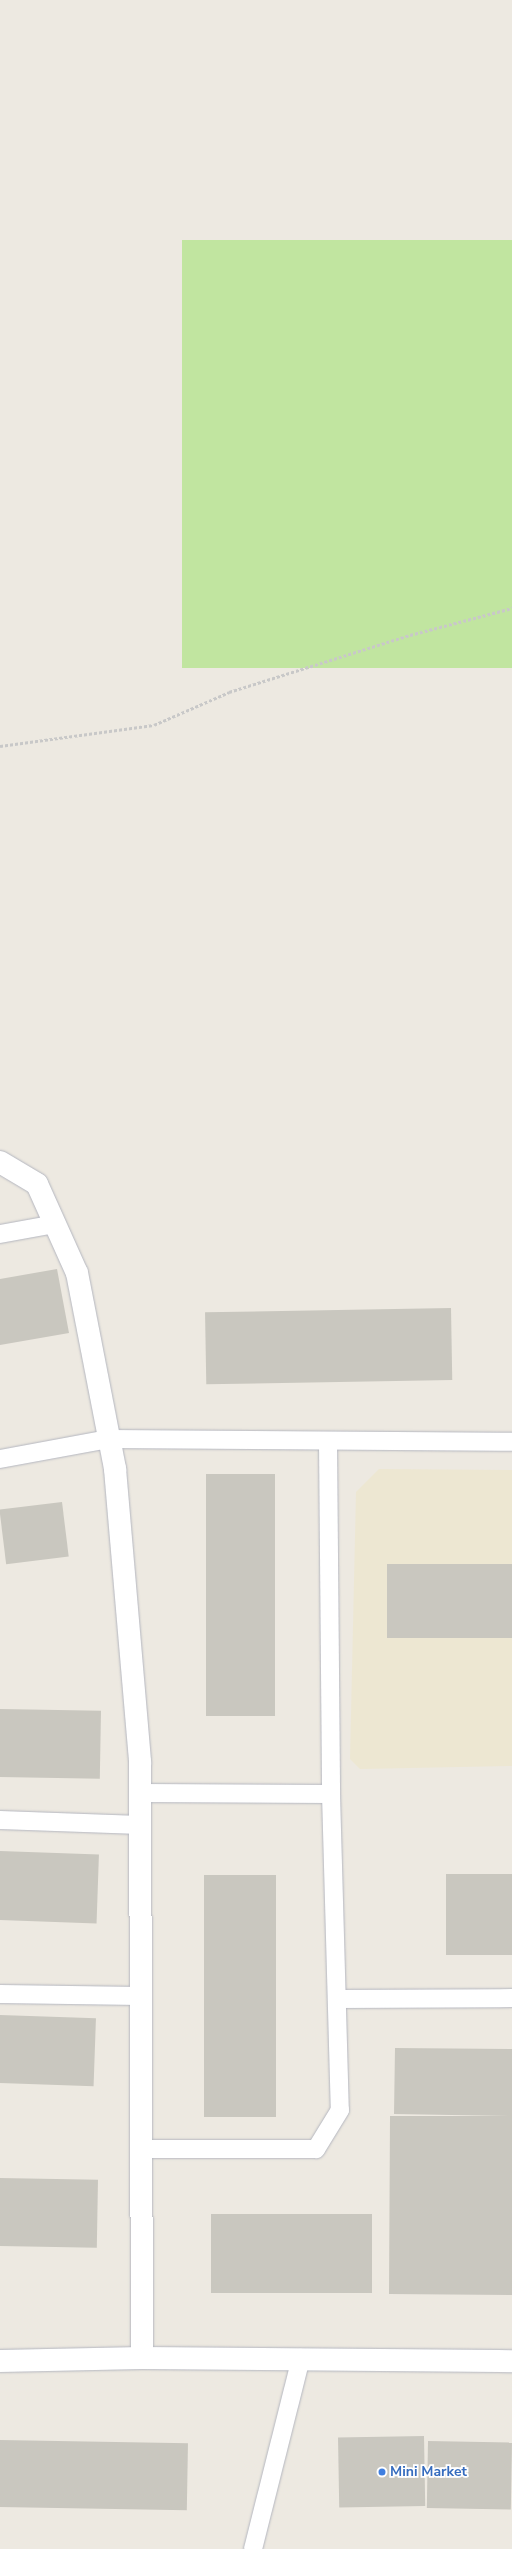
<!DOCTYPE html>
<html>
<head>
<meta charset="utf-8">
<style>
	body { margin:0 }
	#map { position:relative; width:512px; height:2549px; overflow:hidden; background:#ede9e1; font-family:"Nunito Sans",sans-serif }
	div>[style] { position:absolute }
	.education>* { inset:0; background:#ede7d2 }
	.pitch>* { inset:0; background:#c1e5a0; transform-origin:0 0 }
	.building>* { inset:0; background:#c9c7bf; transform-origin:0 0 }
	.path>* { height:2.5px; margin-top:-1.25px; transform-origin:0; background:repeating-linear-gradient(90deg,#c8c8c8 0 3px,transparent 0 5px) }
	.roads { filter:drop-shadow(0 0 1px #b4b6bf) drop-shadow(0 0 1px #b4b6bf) }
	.service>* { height:18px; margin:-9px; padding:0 9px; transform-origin:9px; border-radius:9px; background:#fff }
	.minor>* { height:22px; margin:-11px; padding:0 11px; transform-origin:11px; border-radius:11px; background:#fff }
	.dots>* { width:11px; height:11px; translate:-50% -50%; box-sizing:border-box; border:2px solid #fff; border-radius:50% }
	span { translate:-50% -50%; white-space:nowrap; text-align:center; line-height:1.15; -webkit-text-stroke:3.5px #fff; paint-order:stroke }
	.shop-label { font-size:14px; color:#366cbe; font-weight:700 }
	.left { translate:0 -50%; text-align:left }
</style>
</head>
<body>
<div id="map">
	<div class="education">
		<div style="clip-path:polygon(379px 1469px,512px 1470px,512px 1766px,360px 1769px,350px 1759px,356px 1492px)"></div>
	</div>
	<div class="pitch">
		<div style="left:512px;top:240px;width:428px;height:330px;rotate:90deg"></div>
	</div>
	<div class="building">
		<div style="clip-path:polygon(57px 1269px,69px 1333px,0 1345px,0 1279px)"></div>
		<div style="left:451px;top:1308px;width:72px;height:246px;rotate:89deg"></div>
		<div style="left:206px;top:1474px;width:69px;height:242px"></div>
		<div style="left:62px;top:1502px;width:55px;height:63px;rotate:83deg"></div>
		<div style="left:512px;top:1564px;width:74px;height:125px;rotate:90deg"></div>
		<div style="left:0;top:1709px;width:101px;height:68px;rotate:1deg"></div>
		<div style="left:0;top:1851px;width:99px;height:69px;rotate:2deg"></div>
		<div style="left:446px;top:1874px;width:66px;height:81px"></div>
		<div style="left:204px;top:1875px;width:72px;height:242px"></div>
		<div style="left:0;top:2015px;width:96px;height:68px;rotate:2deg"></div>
		<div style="clip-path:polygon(395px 2048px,512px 2049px,512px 2295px,389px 2294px,390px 2116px,509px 2116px,394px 2114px)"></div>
		<div style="left:0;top:2178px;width:98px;height:68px;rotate:1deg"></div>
		<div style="left:211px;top:2214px;width:161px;height:79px"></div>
		<div style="left:424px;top:2436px;width:70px;height:86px;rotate:89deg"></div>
		<div style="left:0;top:2440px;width:188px;height:67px;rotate:1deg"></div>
		<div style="left:428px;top:2441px;width:84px;height:67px;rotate:1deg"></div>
	</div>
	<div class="path">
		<div style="left:0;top:746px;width:155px;rotate:-7.8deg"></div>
		<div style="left:154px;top:725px;width:82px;rotate:-23.7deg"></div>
		<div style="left:229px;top:692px;width:190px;rotate:-17.5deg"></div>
		<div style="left:410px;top:635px;width:106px;rotate:-14.8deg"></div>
	</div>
	<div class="roads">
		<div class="service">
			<div style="left:0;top:1234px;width:56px;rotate:-10.3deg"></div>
			<div style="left:328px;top:1441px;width:353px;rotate:89.5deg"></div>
			<div style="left:0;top:1459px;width:111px;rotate:-10.4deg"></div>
			<div style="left:109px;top:1439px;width:403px;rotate:0.4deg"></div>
			<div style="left:140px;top:1793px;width:191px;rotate:0.3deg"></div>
			<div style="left:331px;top:1794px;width:316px;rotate:88.4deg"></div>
			<div style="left:340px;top:2110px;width:46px;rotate:121.6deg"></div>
			<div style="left:316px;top:2149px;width:175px;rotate:180deg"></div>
			<div style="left:0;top:1820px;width:140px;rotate:2deg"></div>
			<div style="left:0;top:1994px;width:140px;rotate:0.8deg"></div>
			<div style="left:337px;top:1999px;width:175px;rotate:-0.3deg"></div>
			<div style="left:253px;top:2549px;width:197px;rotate:-75.9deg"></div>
		</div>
		<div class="minor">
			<div style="left:0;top:1162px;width:43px;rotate:30.7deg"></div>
			<div style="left:37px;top:1184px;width:98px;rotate:65.8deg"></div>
			<div style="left:77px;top:1273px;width:200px;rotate:79deg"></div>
			<div style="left:115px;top:1469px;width:294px;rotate:85.1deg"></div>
			<div style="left:140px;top:1762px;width:596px;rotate:89.81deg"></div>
			<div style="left:0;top:2361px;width:142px;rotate:-1.2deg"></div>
			<div style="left:142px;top:2358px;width:370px;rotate:0.5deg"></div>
		</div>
	</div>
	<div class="dots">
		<div style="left:382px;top:2472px;background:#3f7fe0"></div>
	</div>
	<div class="shop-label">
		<span class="left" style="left:390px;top:2472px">Mini Market</span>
	</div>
</div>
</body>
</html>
